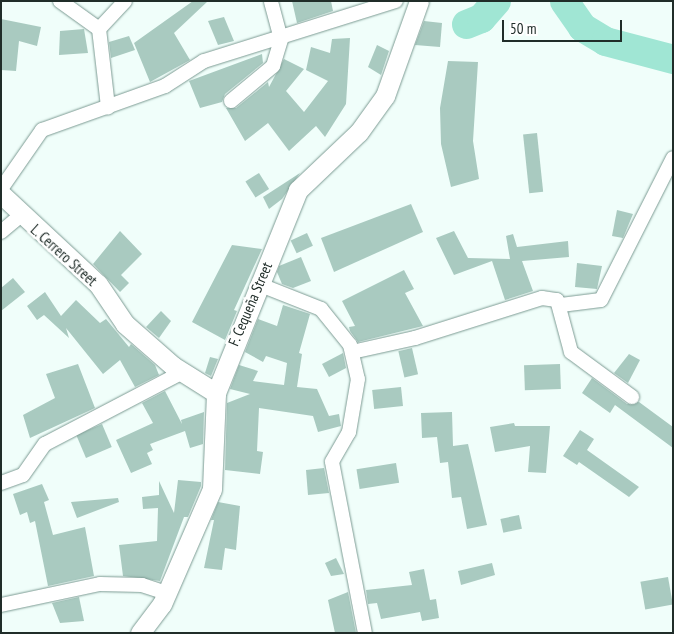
<!DOCTYPE html>
<html>
<head>
<meta charset="utf-8">
<style>
	body { margin:0 }
	#map { position:relative; width:674px; height:634px; overflow:hidden; background:#f0fefa; font-family:"PT Sans Narrow",sans-serif }
	div>[style] { position:absolute }
	.river>* { height:29px; margin:-14.5px; padding:0 14.5px; transform-origin:14.5px; border-radius:14.5px; background:#a0e6d4 }
	.building>* { inset:0; background:#a9cac0; transform-origin:0 0 }
	.roads { filter:drop-shadow(0 0 1px #7c9b93) drop-shadow(0 0 1px #7c9b93) }
	.street>* { height:14px; margin:-7px; padding:0 7px; transform-origin:7px; border-radius:7px; background:#fff }
	.secondary>* { height:19px; margin:-9.5px; padding:0 9.5px; transform-origin:9.5px; border-radius:9.5px; background:#fff }
	span { translate:-50% -50%; white-space:nowrap; text-align:center; line-height:1.15; -webkit-text-stroke:5px #fff; paint-order:stroke }
	.street-label { font-size:15px; color:#202d29 }
	.frame { position:absolute; inset:0; border:2px solid #202d29; pointer-events:none }
	.scale { position:absolute; left:502px; top:20px; width:120px; height:22px; box-sizing:border-box; border:2px solid #202d29; border-top:0; padding-left:6px; font-size:15px; line-height:18px; white-space:nowrap; color:#202d29; -webkit-text-stroke:4px #fff; paint-order:stroke }
</style>
</head>
<body>
<div id="map">
	<div class="river">
		<div style="left:564px;top:1px;width:32px;rotate:55deg"></div>
		<div style="left:582px;top:27px;width:27px;rotate:31deg"></div>
		<div style="left:605px;top:41px;width:70px;rotate:14.8deg"></div>
		<div style="left:466px;top:24px;width:16px;rotate:-22deg"></div>
		<div style="left:481px;top:18px;width:23px;rotate:-49deg"></div>
	</div>
	<div class="building">
		<div style="clip-path:polygon(193px 1px,208px 1px,174px 33px,190px 60px,150px 82px,134px 43px)"></div>
		<div style="clip-path:polygon(292px 1px,331px 1px,333px 11px,297px 23px)"></div>
		<div style="clip-path:polygon(224px 17px,234px 41px,218px 45px,208px 21px)"></div>
		<div style="clip-path:polygon(1px 19px,41px 27px,37px 46px,19px 41px,16px 71px,1px 70px)"></div>
		<div style="clip-path:polygon(424px 21px,442px 23px,440px 47px,415px 45px)"></div>
		<div style="clip-path:polygon(84px 29px,88px 53px,59px 55px,60px 31px)"></div>
		<div style="clip-path:polygon(129px 36px,135px 50px,111px 58px,109px 42px)"></div>
		<div style="clip-path:polygon(350px 38px,346px 104px,325px 137px,316px 126px,289px 151px,268px 123px,245px 141px,226px 108px,236px 108px,268px 82px,269px 87px,284px 59px,304px 69px,286px 91px,304px 112px,328px 81px,306px 70px,311px 47px,330px 53px,332px 39px)"></div>
		<div style="clip-path:polygon(377px 45px,389px 51px,381px 75px,368px 67px)"></div>
		<div style="clip-path:polygon(262px 54px,263px 63px,225px 94px,222px 102px,200px 108px,189px 81px)"></div>
		<div style="clip-path:polygon(448px 61px,478px 62px,473px 141px,479px 179px,451px 187px,441px 144px,440px 108px)"></div>
		<div style="left:537px;top:133px;width:59px;height:14px;rotate:84deg"></div>
		<div style="left:259px;top:173px;width:19px;height:16px;rotate:58deg"></div>
		<div style="clip-path:polygon(300px 173px,282px 199px,269px 209px,263px 197px)"></div>
		<div style="clip-path:polygon(411px 204px,423px 232px,334px 272px,321px 238px)"></div>
		<div style="clip-path:polygon(617px 210px,633px 214px,623px 238px,612px 236px)"></div>
		<div style="clip-path:polygon(120px 231px,142px 254px,121px 275px,129px 283px,120px 292px,93px 264px)"></div>
		<div style="clip-path:polygon(454px 231px,468px 258px,510px 259px,506px 236px,513px 234px,517px 247px,568px 241px,569px 257px,522px 261px,533px 291px,505px 300px,492px 261px,454px 275px,436px 238px)"></div>
		<div style="left:307px;top:233px;width:14px;height:18px;rotate:65deg"></div>
		<div style="clip-path:polygon(232px 245px,262px 249px,234px 310px,237px 311px,225px 340px,192px 322px)"></div>
		<div style="clip-path:polygon(301px 257px,311px 281px,293px 288px,282px 284px,277px 272px,279px 266px)"></div>
		<div style="clip-path:polygon(577px 263px,602px 266px,597px 289px,575px 287px)"></div>
		<div style="clip-path:polygon(404px 270px,414px 289px,405px 293px,423px 326px,358px 342px,350px 331px,349px 327px,355px 326px,342px 301px)"></div>
		<div style="clip-path:polygon(13px 278px,25px 292px,1px 311px,1px 288px)"></div>
		<div style="clip-path:polygon(45px 292px,61px 316px,76px 300px,100px 323px,106px 319px,129px 347px,131px 344px,155px 365px,159px 375px,135px 387px,120px 360px,103px 374px,66px 328px,69px 338px,44px 315px,37px 320px,27px 306px)"></div>
		<div style="clip-path:polygon(283px 305px,310px 314px,299px 353px,302px 354px,297px 387px,317px 389px,329px 416px,339px 414px,341px 426px,318px 432px,313px 416px,259px 408px,257px 451px,263px 452px,260px 474px,225px 470px,227px 403px,250px 394px,230px 389px,239px 365px,258px 371px,253px 381px,284px 385px,287px 363px,266px 356px,263px 362px,245px 352px,258px 319px,277px 326px)"></div>
		<div style="clip-path:polygon(161px 311px,171px 321px,159px 338px,146px 327px)"></div>
		<div style="left:412px;top:348px;width:27px;height:14px;rotate:77deg"></div>
		<div style="clip-path:polygon(343px 353px,346px 368px,329px 377px,322px 364px)"></div>
		<div style="clip-path:polygon(629px 354px,640px 360px,628px 383px,614px 373px)"></div>
		<div style="clip-path:polygon(210px 357px,218px 359px,211px 376px,205px 373px)"></div>
		<div style="clip-path:polygon(78px 364px,95px 408px,30px 438px,23px 415px,55px 398px,46px 374px)"></div>
		<div style="left:560px;top:364px;width:25px;height:36px;rotate:88deg"></div>
		<div style="clip-path:polygon(592px 378px,627px 404px,639px 402px,673px 427px,673px 448px,615px 405px,610px 413px,582px 393px)"></div>
		<div style="left:401px;top:387px;width:19px;height:29px;rotate:84deg"></div>
		<div style="clip-path:polygon(165px 391px,182px 424px,181px 420px,204px 412px,203px 444px,190px 448px,185px 431px,150px 444px,153px 450px,147px 453px,152px 464px,131px 473px,116px 440px,153px 423px,142px 403px)"></div>
		<div style="clip-path:polygon(452px 412px,453px 446px,468px 444px,487px 525px,467px 529px,461px 497px,452px 498px,448px 462px,440px 463px,437px 437px,422px 438px,421px 413px)"></div>
		<div style="clip-path:polygon(514px 423px,515px 426px,550px 426px,546px 473px,528px 472px,530px 446px,495px 452px,490px 427px)"></div>
		<div style="left:102px;top:424px;width:25px;height:28px;rotate:67deg"></div>
		<div style="clip-path:polygon(580px 430px,594px 439px,587px 450px,639px 487px,629px 497px,579px 462px,577px 465px,563px 456px)"></div>
		<div style="left:396px;top:463px;width:20px;height:40px;rotate:81deg"></div>
		<div style="clip-path:polygon(324px 468px,329px 493px,308px 495px,306px 470px)"></div>
		<div style="clip-path:polygon(178px 480px,201px 482px,201px 486px,188px 517px,184px 517px,160px 581px,123px 576px,119px 545px,157px 541px,158px 508px,143px 509px,142px 497px,159px 495px,159px 481px,174px 513px)"></div>
		<div style="clip-path:polygon(42px 484px,49px 500px,44px 502px,53px 535px,85px 527px,94px 576px,48px 586px,35px 521px,30px 523px,27px 512px,20px 515px,13px 494px)"></div>
		<div style="clip-path:polygon(118px 498px,119px 502px,77px 518px,71px 502px)"></div>
		<div style="clip-path:polygon(218px 502px,240px 506px,236px 550px,225px 548px,222px 570px,204px 568px,214px 520px,211px 520px)"></div>
		<div style="left:519px;top:515px;width:14px;height:19px;rotate:78deg"></div>
		<div style="clip-path:polygon(336px 558px,344px 574px,331px 576px,325px 563px)"></div>
		<div style="clip-path:polygon(492px 563px,495px 575px,461px 585px,458px 571px)"></div>
		<div style="clip-path:polygon(424px 569px,430px 600px,436px 599px,439px 618px,422px 621px,420px 612px,381px 619px,377px 603px,368px 604px,366px 590px,412px 585px,409px 572px)"></div>
		<div style="left:668px;top:577px;width:28px;height:28px;rotate:80deg"></div>
		<div style="clip-path:polygon(348px 592px,356px 633px,335px 633px,328px 600px)"></div>
		<div style="clip-path:polygon(79px 597px,84px 621px,60px 623px,52px 603px)"></div>
	</div>
	<div class="roads">
		<div class="street">
			<div style="left:60px;top:1px;width:48px;rotate:35.7deg"></div>
			<div style="left:99px;top:29px;width:79px;rotate:83.4deg"></div>
			<div style="left:99px;top:29px;width:38px;rotate:-47deg"></div>
			<div style="left:231px;top:101px;width:55px;rotate:-39.8deg"></div>
			<div style="left:273px;top:66px;width:28px;rotate:-73deg"></div>
			<div style="left:281px;top:39px;width:39px;rotate:-105deg"></div>
			<div style="left:1px;top:189px;width:72px;rotate:-55.2deg"></div>
			<div style="left:42px;top:130px;width:131px;rotate:-19.7deg"></div>
			<div style="left:165px;top:86px;width:46px;rotate:-32.7deg"></div>
			<div style="left:204px;top:61px;width:201px;rotate:-17.4deg"></div>
			<div style="left:1px;top:232px;width:25px;rotate:-40deg"></div>
			<div style="left:258px;top:284px;width:68px;rotate:21.6deg"></div>
			<div style="left:321px;top:309px;width:46px;rotate:51.1deg"></div>
			<div style="left:350px;top:345px;width:35px;rotate:77deg"></div>
			<div style="left:358px;top:379px;width:54px;rotate:99.6deg"></div>
			<div style="left:349px;top:432px;width:34px;rotate:120deg"></div>
			<div style="left:332px;top:462px;width:174px;rotate:79.1deg"></div>
			<div style="left:561px;top:305px;width:40px;rotate:-7.1deg"></div>
			<div style="left:601px;top:300px;width:159px;rotate:-63.1deg"></div>
			<div style="left:352px;top:352px;width:65px;rotate:-12.5deg"></div>
			<div style="left:415px;top:338px;width:133px;rotate:-17.5deg"></div>
			<div style="left:542px;top:298px;width:15px;rotate:8deg"></div>
			<div style="left:557px;top:300px;width:54px;rotate:74.9deg"></div>
			<div style="left:571px;top:352px;width:76px;rotate:36.4deg"></div>
			<div style="left:1px;top:483px;width:23px;rotate:-20deg"></div>
			<div style="left:23px;top:475px;width:38px;rotate:-55deg"></div>
			<div style="left:45px;top:444px;width:156px;rotate:-27.6deg"></div>
			<div style="left:1px;top:605px;width:101px;rotate:-12deg"></div>
			<div style="left:100px;top:584px;width:42px;rotate:1.4deg"></div>
			<div style="left:142px;top:585px;width:26px;rotate:18deg"></div>
		</div>
		<div class="secondary">
			<div style="left:1px;top:194px;width:132px;rotate:42.9deg"></div>
			<div style="left:98px;top:284px;width:48px;rotate:56deg"></div>
			<div style="left:125px;top:324px;width:64px;rotate:41.2deg"></div>
			<div style="left:173px;top:366px;width:51px;rotate:32.1deg"></div>
			<div style="left:140px;top:633px;width:36px;rotate:-53deg"></div>
			<div style="left:162px;top:604px;width:125px;rotate:-66.5deg"></div>
			<div style="left:212px;top:489px;width:96px;rotate:-87.6deg"></div>
			<div style="left:216px;top:393px;width:219px;rotate:-68deg"></div>
			<div style="left:298px;top:190px;width:84px;rotate:-43.6deg"></div>
			<div style="left:359px;top:132px;width:44px;rotate:-54.2deg"></div>
			<div style="left:385px;top:96px;width:101px;rotate:-70.3deg"></div>
		</div>
	</div>
	<div class="street-label">
		<span style="left:64px;top:255px;rotate:42deg">L. Cerrero Street</span>
		<span style="left:250px;top:304px;rotate:-67deg">F. Cequeña Street</span>
	</div>
	<div class="frame"></div>
	<div class="scale">50 m</div>
</div>
</body>
</html>
